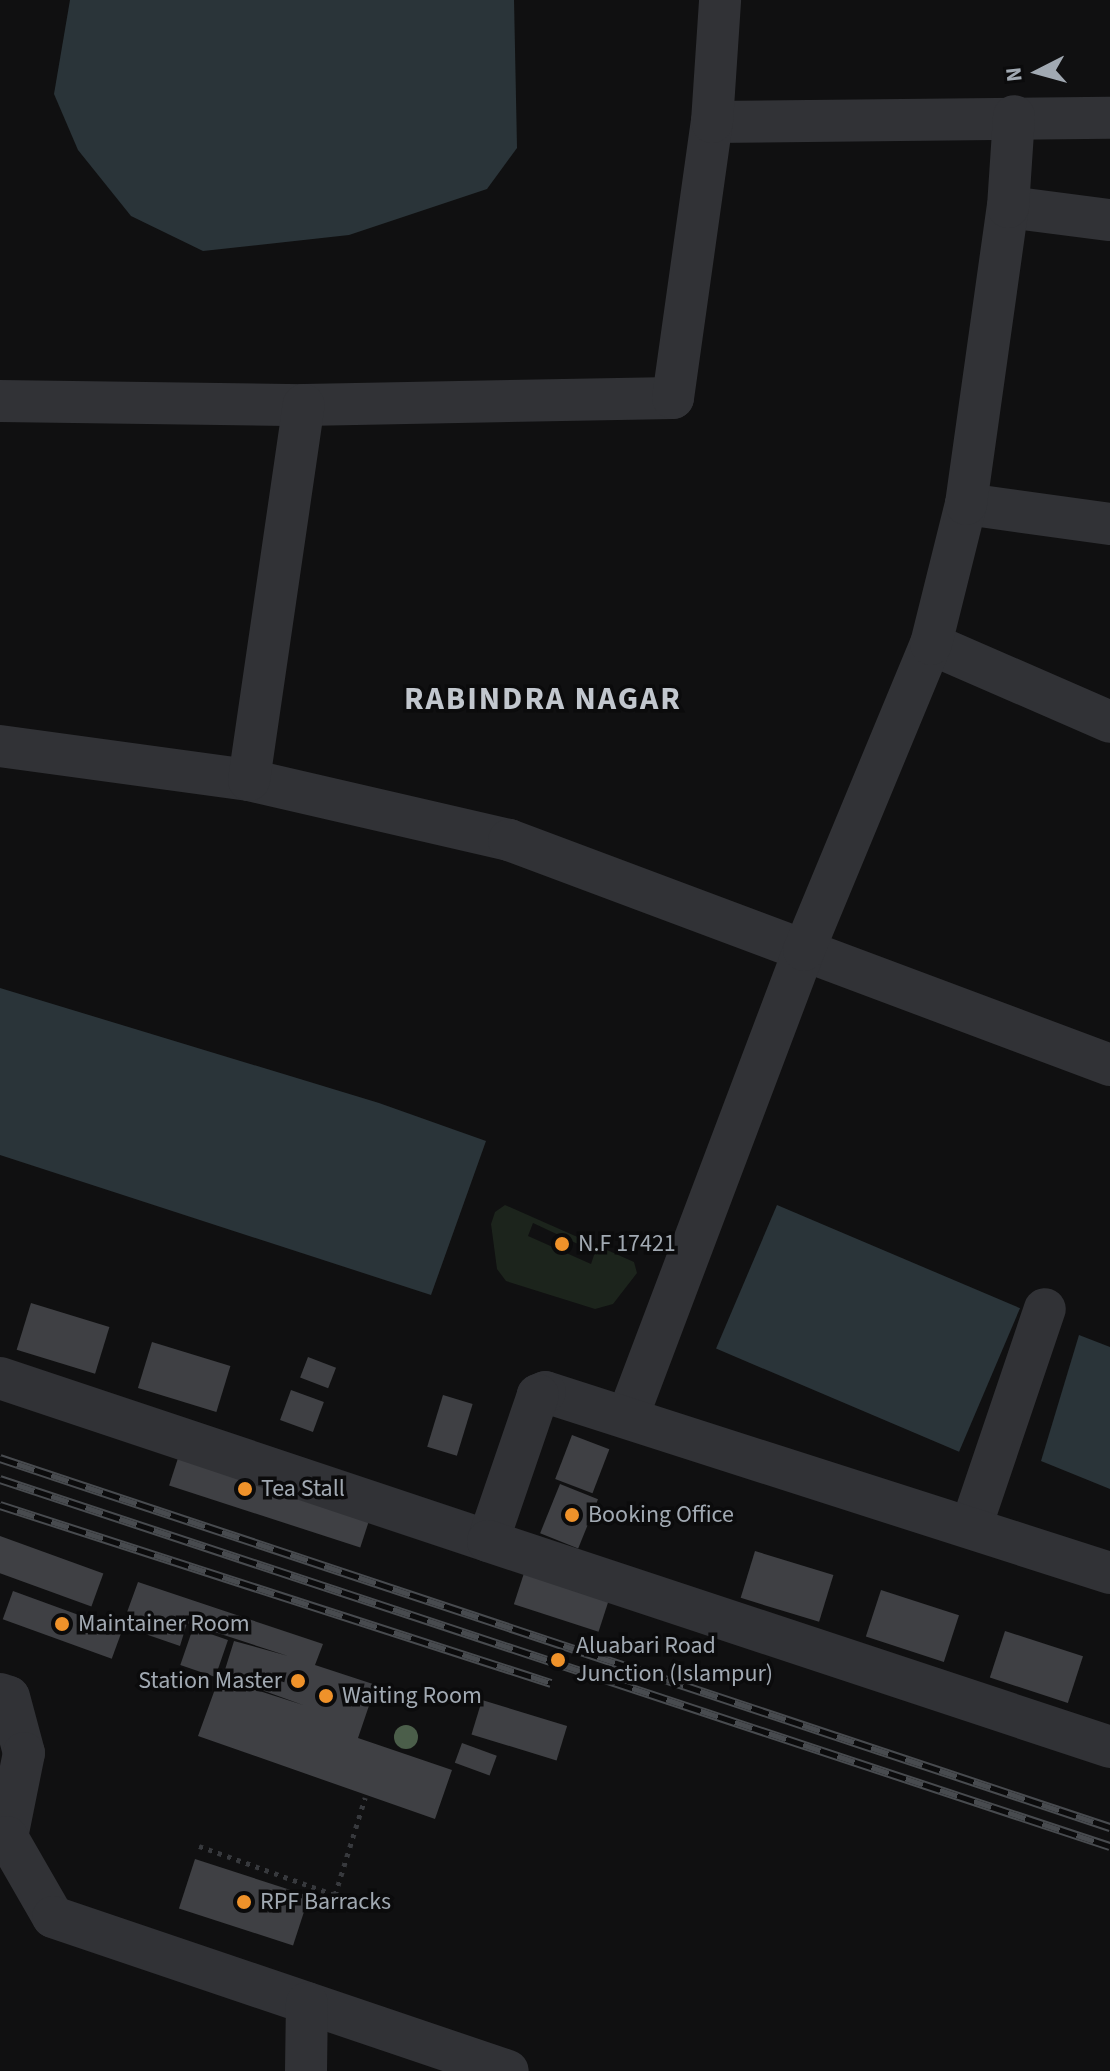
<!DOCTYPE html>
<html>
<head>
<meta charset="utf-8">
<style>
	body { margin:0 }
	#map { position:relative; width:1110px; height:2071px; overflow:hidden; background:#101011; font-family:"Source Sans 3",sans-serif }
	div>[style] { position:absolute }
	.green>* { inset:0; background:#1c241c }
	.water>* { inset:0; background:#2a3439; transform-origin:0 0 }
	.building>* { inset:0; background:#3f4044; transform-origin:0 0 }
	.path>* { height:5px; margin-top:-2.5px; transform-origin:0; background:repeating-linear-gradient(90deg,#37393d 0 4px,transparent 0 10px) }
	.minor>* { height:42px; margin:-21px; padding:0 21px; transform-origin:21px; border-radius:21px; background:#313236 }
	.rail>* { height:9px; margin-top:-4.5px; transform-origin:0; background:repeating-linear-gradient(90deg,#0b0b0c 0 18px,#484b4f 0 36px); box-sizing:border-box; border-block:2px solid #484b4f }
	.trees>* { width:24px; height:24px; margin:-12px; border-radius:50%; background:#4b5e4a }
	.dots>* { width:22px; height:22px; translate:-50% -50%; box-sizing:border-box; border:4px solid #0b0b0c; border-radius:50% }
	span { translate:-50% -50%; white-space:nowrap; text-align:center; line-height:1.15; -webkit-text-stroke:7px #0b0b0c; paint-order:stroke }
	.poi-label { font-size:24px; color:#a1a9b2 }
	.left { translate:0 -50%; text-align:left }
	.right { translate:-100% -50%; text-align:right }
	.district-label { font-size:32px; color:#c2c7ce; font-weight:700; letter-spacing:2px }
	.north { position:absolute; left:998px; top:32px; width:80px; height:80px; -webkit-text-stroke:6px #0b0b0c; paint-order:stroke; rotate:264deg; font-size:22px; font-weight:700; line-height:32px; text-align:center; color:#a1a9b2 }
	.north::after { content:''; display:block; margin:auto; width:28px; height:36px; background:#a1a9b2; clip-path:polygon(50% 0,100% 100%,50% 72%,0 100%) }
</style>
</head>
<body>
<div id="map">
	<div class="green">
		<div style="clip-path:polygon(evenodd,505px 1205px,634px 1262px,637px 1273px,613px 1304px,595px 1309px,506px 1281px,497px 1269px,491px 1224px,495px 1212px,505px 1205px,533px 1223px,595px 1252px,591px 1264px,528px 1236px,533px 1223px)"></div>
	</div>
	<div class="water">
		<div style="clip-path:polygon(70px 0,514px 0,517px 148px,487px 189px,349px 235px,203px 251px,131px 216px,78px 150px,54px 94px)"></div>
		<div style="clip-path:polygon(0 988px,379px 1103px,486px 1141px,431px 1295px,0 1155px)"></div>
		<div style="left:777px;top:1205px;width:264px;height:156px;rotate:23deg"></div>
		<div style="clip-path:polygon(1079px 1335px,1110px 1347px,1110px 1489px,1041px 1461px)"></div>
	</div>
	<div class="building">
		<div style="left:31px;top:1303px;width:82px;height:49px;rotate:17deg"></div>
		<div style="left:152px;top:1342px;width:82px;height:48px;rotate:17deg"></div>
		<div style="left:308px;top:1357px;width:30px;height:22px;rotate:21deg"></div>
		<div style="left:291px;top:1390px;width:35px;height:32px;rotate:20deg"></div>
		<div style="left:443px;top:1395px;width:31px;height:54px;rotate:17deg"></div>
		<div style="left:572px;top:1435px;width:40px;height:47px;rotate:21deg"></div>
		<div style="left:179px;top:1455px;width:201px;height:32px;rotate:18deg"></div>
		<div style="left:560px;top:1484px;width:41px;height:53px;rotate:22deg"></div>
		<div style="left:0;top:1536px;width:110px;height:35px;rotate:20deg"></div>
		<div style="left:755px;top:1551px;width:82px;height:49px;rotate:17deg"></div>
		<div style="left:525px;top:1570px;width:89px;height:36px;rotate:18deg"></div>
		<div style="clip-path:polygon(138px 1582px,323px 1644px,315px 1665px,376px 1685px,358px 1738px,452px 1770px,435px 1819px,198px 1736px,219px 1678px,303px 1705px,223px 1676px,234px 1641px,288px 1656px,187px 1623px,180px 1646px,122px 1626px)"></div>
		<div style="left:881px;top:1590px;width:82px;height:49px;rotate:18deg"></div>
		<div style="left:13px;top:1591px;width:116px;height:30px;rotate:20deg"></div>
		<div style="left:193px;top:1628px;width:37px;height:39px;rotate:19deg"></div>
		<div style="left:1005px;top:1631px;width:82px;height:49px;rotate:18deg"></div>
		<div style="left:482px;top:1700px;width:89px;height:36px;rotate:17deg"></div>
		<div style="left:462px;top:1743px;width:37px;height:21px;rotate:20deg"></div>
		<div style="left:195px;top:1859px;width:120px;height:52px;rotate:18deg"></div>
	</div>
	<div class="path">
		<div style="left:199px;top:1846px;width:145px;rotate:19.8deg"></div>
		<div style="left:335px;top:1895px;width:102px;rotate:-72.8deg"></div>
	</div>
	<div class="minor">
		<div style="left:712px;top:122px;width:398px;rotate:-0.6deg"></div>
		<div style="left:1008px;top:207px;width:103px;rotate:7.3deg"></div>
		<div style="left:0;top:401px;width:304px;rotate:0.8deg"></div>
		<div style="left:304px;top:405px;width:369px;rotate:-1.1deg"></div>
		<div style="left:673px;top:398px;width:279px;rotate:-82deg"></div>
		<div style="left:712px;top:122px;width:122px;rotate:-86.2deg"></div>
		<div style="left:966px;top:504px;width:145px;rotate:7.9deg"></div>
		<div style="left:931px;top:644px;width:195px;rotate:23.5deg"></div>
		<div style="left:0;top:746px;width:251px;rotate:7.8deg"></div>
		<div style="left:249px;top:780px;width:267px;rotate:13deg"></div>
		<div style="left:509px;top:840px;width:642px;rotate:20.52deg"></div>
		<div style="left:249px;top:780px;width:379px;rotate:-81.7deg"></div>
		<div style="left:0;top:1378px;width:515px;rotate:18.47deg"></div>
		<div style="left:628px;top:1416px;width:498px;rotate:-69.3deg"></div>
		<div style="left:804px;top:950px;width:331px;rotate:-67.5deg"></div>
		<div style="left:931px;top:644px;width:144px;rotate:-76deg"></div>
		<div style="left:966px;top:504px;width:300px;rotate:-82deg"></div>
		<div style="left:1008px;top:207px;width:91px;rotate:-86.2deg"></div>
		<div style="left:971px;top:1527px;width:230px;rotate:-71.3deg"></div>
		<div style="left:1110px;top:1573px;width:593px;rotate:-162.24deg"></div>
		<div style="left:545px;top:1392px;width:8px;rotate:157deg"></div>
		<div style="left:538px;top:1395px;width:154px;rotate:108.9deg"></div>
		<div style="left:488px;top:1541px;width:655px;rotate:18.32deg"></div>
		<div style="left:0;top:1694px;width:9px;rotate:18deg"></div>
		<div style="left:9px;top:1697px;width:58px;rotate:75deg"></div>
		<div style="left:24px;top:1753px;width:86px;rotate:101.4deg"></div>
		<div style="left:7px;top:1837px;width:92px;rotate:60.1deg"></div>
		<div style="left:53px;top:1917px;width:480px;rotate:18.7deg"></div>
		<div style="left:306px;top:2071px;width:68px;rotate:-89.2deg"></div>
	</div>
	<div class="rail">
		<div style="left:0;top:1458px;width:1170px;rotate:18.39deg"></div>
		<div style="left:0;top:1479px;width:1169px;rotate:18.3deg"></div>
		<div style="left:0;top:1505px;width:579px;rotate:17.9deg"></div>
	</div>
	<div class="trees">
		<div style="left:406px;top:1737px"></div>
	</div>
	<div class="dots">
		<div style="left:562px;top:1244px;background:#ef922a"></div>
		<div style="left:245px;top:1489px;background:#ef922a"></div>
		<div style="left:572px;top:1515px;background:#ef922a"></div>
		<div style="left:62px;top:1624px;background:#ef922a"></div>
		<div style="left:558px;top:1660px;background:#ef922a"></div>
		<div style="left:298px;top:1681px;background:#ef922a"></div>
		<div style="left:326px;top:1696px;background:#ef922a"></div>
		<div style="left:244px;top:1902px;background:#ef922a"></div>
	</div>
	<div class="poi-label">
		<span class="left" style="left:578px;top:1244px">N.F 17421</span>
		<span class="left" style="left:261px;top:1489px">Tea Stall</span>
		<span class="left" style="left:588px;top:1515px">Booking Office</span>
		<span class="left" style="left:78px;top:1624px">Maintainer Room</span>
		<span class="left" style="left:576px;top:1660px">Aluabari Road<br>Junction (Islampur)</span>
		<span class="right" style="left:282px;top:1681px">Station Master</span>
		<span class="left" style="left:342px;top:1696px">Waiting Room</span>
		<span class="left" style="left:260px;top:1902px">RPF Barracks</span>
	</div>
	<div class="district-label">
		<span style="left:543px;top:699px">RABINDRA NAGAR</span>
	</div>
	<div class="north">N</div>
</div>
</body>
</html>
